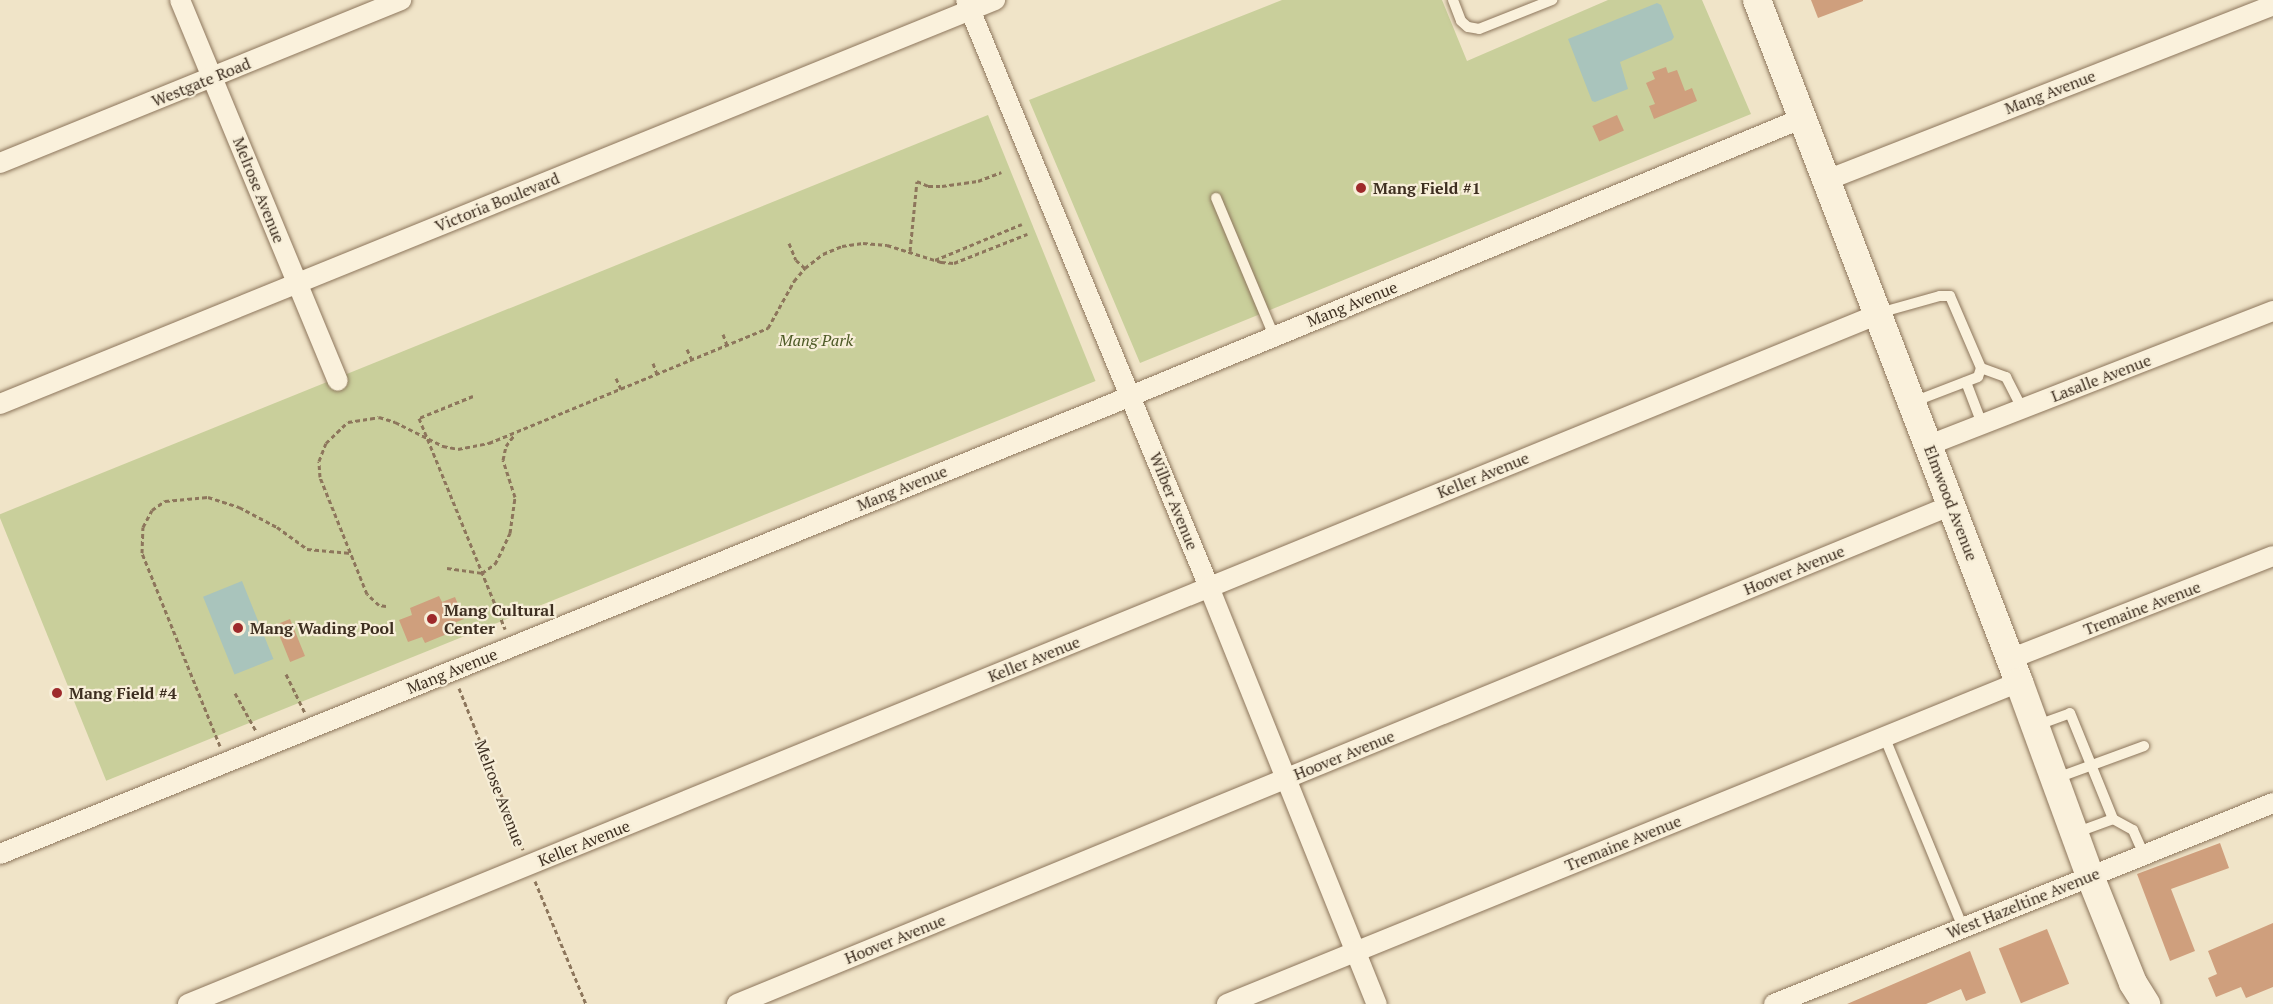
<!DOCTYPE html>
<html>
<head>
<meta charset="utf-8">
<style>
	body { margin:0 }
	#map { position:relative; width:2273px; height:1004px; overflow:hidden; background:#f0e4c8; font-family:"PT Serif",serif }
	div>[style] { position:absolute }
	.green>* { inset:0; background:#c9cf9b; transform-origin:0 0 }
	.water>* { inset:0; background:#a9c4bc; transform-origin:0 0 }
	.building>* { inset:0; background:#cf9f7d; transform-origin:0 0 }
	.path>* { height:3px; margin-top:-1.5px; transform-origin:0; background:repeating-linear-gradient(90deg,#8d765c 0 4.5px,transparent 0 7.5px) }
	.roads { filter:drop-shadow(0 0 2px #8d765c) drop-shadow(0 0 2px #8d765c) }
	.lane>* { height:10px; margin:-5px; padding:0 5px; transform-origin:5px; border-radius:5px; background:#faf1dc }
	.street>* { height:20px; margin:-10px; padding:0 10px; transform-origin:10px; border-radius:10px; background:#faf1dc }
	.secondary>* { height:28px; margin:-14px; padding:0 14px; transform-origin:14px; border-radius:14px; background:#faf1dc }
	.dots>* { width:16px; height:16px; translate:-50% -50%; box-sizing:border-box; border:3px solid #f7eed8; border-radius:50% }
	span { translate:-50% -50%; white-space:nowrap; text-align:center; line-height:1.15; -webkit-text-stroke:4.5px #f7eed8; paint-order:stroke }
	.street-label { font-size:16px; color:#3d2e20 }
	.poi-label { font-size:16px; color:#3d2e20; font-weight:700 }
	.left { translate:0 -50%; text-align:left }
	.park-label { font-size:16px; color:#4d5a26; font-style:italic }
</style>
</head>
<body>
<div id="map">
	<div class="green">
		<div style="clip-path:polygon(1282px 0,1442px 0,1467px 61px,1608px 0,1702px 0,1751px 114px,1140px 363px,1029px 100px)"></div>
		<div style="left:988px;top:115px;width:287px;height:1067px;rotate:68deg"></div>
	</div>
	<div class="water">
		<div style="clip-path:polygon(1657px 3px,1661px 5px,1674px 37px,1672px 40px,1620px 62px,1628px 89px,1595px 102px,1592px 101px,1568px 39px)"></div>
		<div style="left:242px;top:581px;width:84px;height:42px;rotate:68deg"></div>
	</div>
	<div class="building">
		<div style="clip-path:polygon(1811px 0,1863px 0,1863px 1px,1818px 18px)"></div>
		<div style="clip-path:polygon(1666px 67px,1668px 73px,1677px 70px,1685px 91px,1692px 88px,1697px 101px,1654px 119px,1649px 106px,1655px 104px,1646px 83px,1655px 79px,1652px 72px)"></div>
		<div style="left:1617px;top:115px;width:17px;height:27px;rotate:66deg"></div>
		<div style="clip-path:polygon(439px 596px,442px 602px,455px 597px,464px 619px,449px 625px,452px 632px,425px 643px,422px 637px,408px 642px,399px 620px,412px 615px,410px 608px)"></div>
		<div style="left:290px;top:619px;width:40px;height:16px;rotate:68deg"></div>
		<div style="clip-path:polygon(2220px 843px,2229px 868px,2171px 889px,2195px 951px,2170px 961px,2137px 874px)"></div>
		<div style="clip-path:polygon(2273px 923px,2273px 987px,2246px 998px,2241px 987px,2216px 997px,2208px 978px,2217px 974px,2208px 951px)"></div>
		<div style="left:2047px;top:929px;width:59px;height:52px;rotate:68deg"></div>
		<div style="clip-path:polygon(1970px 951px,1986px 993px,1966px 1001px,1961px 989px,1926px 1004px,1847px 1004px)"></div>
	</div>
	<div class="path">
		<div style="left:789px;top:243px;width:18px;rotate:68deg"></div>
		<div style="left:796px;top:260px;width:12px;rotate:42deg"></div>
		<div style="left:910px;top:251px;width:70px;rotate:-84.3deg"></div>
		<div style="left:917px;top:181px;width:12px;rotate:24deg"></div>
		<div style="left:928px;top:186px;width:14px"></div>
		<div style="left:942px;top:186px;width:36px;rotate:-8deg"></div>
		<div style="left:978px;top:181px;width:25px;rotate:-21deg"></div>
		<div style="left:935px;top:260px;width:94px;rotate:-22.5deg"></div>
		<div style="left:723px;top:334px;width:12px;rotate:70deg"></div>
		<div style="left:687px;top:349px;width:12px;rotate:66deg"></div>
		<div style="left:653px;top:363px;width:12px;rotate:70deg"></div>
		<div style="left:616px;top:378px;width:12px;rotate:66deg"></div>
		<div style="left:473px;top:396px;width:58px;rotate:157.8deg"></div>
		<div style="left:419px;top:418px;width:228px;rotate:67.8deg"></div>
		<div style="left:447px;top:568px;width:35px;rotate:8deg"></div>
		<div style="left:482px;top:573px;width:16px;rotate:-35deg"></div>
		<div style="left:495px;top:564px;width:16px;rotate:-63deg"></div>
		<div style="left:502px;top:550px;width:19px;rotate:-65deg"></div>
		<div style="left:510px;top:533px;width:36px;rotate:-82deg"></div>
		<div style="left:515px;top:497px;width:39px;rotate:-108deg"></div>
		<div style="left:503px;top:460px;width:14px;rotate:-78deg"></div>
		<div style="left:506px;top:446px;width:15px;rotate:-53deg"></div>
		<div style="left:386px;top:606px;width:7px;rotate:-172deg"></div>
		<div style="left:379px;top:605px;width:16px;rotate:-137deg"></div>
		<div style="left:367px;top:594px;width:126px;rotate:-111.9deg"></div>
		<div style="left:320px;top:477px;width:16px;rotate:-94deg"></div>
		<div style="left:319px;top:461px;width:19px;rotate:-69deg"></div>
		<div style="left:326px;top:443px;width:30px;rotate:-44deg"></div>
		<div style="left:348px;top:422px;width:31px;rotate:-9deg"></div>
		<div style="left:379px;top:417px;width:17px;rotate:17deg"></div>
		<div style="left:395px;top:422px;width:54px;rotate:26.6deg"></div>
		<div style="left:443px;top:446px;width:15px;rotate:11deg"></div>
		<div style="left:458px;top:449px;width:32px;rotate:-11deg"></div>
		<div style="left:489px;top:443px;width:302px;rotate:-22.4deg"></div>
		<div style="left:768px;top:328px;width:54px;rotate:-61deg"></div>
		<div style="left:794px;top:281px;width:17px;rotate:-50deg"></div>
		<div style="left:805px;top:268px;width:23px;rotate:-38deg"></div>
		<div style="left:823px;top:254px;width:21px;rotate:-23deg"></div>
		<div style="left:842px;top:246px;width:21px;rotate:-8deg"></div>
		<div style="left:863px;top:243px;width:24px;rotate:5deg"></div>
		<div style="left:887px;top:245px;width:57px;rotate:17.5deg"></div>
		<div style="left:941px;top:262px;width:13px;rotate:4deg"></div>
		<div style="left:954px;top:263px;width:79px;rotate:-21.7deg"></div>
		<div style="left:286px;top:674px;width:43px;rotate:64deg"></div>
		<div style="left:459px;top:688px;width:174px;rotate:68.4deg"></div>
		<div style="left:235px;top:693px;width:43px;rotate:61.1deg"></div>
		<div style="left:220px;top:746px;width:208px;rotate:-112deg"></div>
		<div style="left:142px;top:553px;width:26px;rotate:-88deg"></div>
		<div style="left:143px;top:527px;width:19px;rotate:-62deg"></div>
		<div style="left:152px;top:510px;width:16px;rotate:-35deg"></div>
		<div style="left:165px;top:501px;width:43px;rotate:-5.3deg"></div>
		<div style="left:208px;top:497px;width:33px;rotate:18deg"></div>
		<div style="left:239px;top:507px;width:43px;rotate:27.8deg"></div>
		<div style="left:277px;top:527px;width:37px;rotate:36deg"></div>
		<div style="left:307px;top:549px;width:44px;rotate:5.2deg"></div>
		<div style="left:535px;top:881px;width:133px;rotate:67.5deg"></div>
	</div>
	<div class="roads">
		<div class="lane">
			<div style="left:1453px;top:0;width:22px;rotate:69deg"></div>
			<div style="left:1461px;top:21px;width:9px;rotate:41deg"></div>
			<div style="left:1468px;top:27px;width:11px;rotate:10deg"></div>
			<div style="left:1479px;top:29px;width:79px;rotate:-21.7deg"></div>
			<div style="left:1216px;top:198px;width:150px;rotate:67.2deg"></div>
			<div style="left:1879px;top:313px;width:63px;rotate:-15.6deg"></div>
			<div style="left:1940px;top:296px;width:10px"></div>
			<div style="left:1950px;top:296px;width:78px;rotate:66.7deg"></div>
			<div style="left:1981px;top:368px;width:9px;rotate:108deg"></div>
			<div style="left:1978px;top:377px;width:70px;rotate:159deg"></div>
			<div style="left:1981px;top:368px;width:27px;rotate:20deg"></div>
			<div style="left:2006px;top:377px;width:36px;rotate:63deg"></div>
			<div style="left:1966px;top:382px;width:45px;rotate:69.1deg"></div>
			<div style="left:2035px;top:726px;width:37px;rotate:-20deg"></div>
			<div style="left:2070px;top:713px;width:114px;rotate:67.9deg"></div>
			<div style="left:2113px;top:819px;width:23px;rotate:29deg"></div>
			<div style="left:2133px;top:830px;width:27px;rotate:66deg"></div>
			<div style="left:1884px;top:736px;width:208px;rotate:67.6deg"></div>
			<div style="left:2054px;top:779px;width:96px;rotate:-20.1deg"></div>
			<div style="left:2075px;top:833px;width:40px;rotate:-20.2deg"></div>
		</div>
		<div class="street">
			<div style="left:180px;top:0;width:412px;rotate:67.5deg"></div>
			<div style="left:966px;top:0;width:635px;rotate:67.51deg"></div>
			<div style="left:1209px;top:587px;width:450px;rotate:68.1deg"></div>
			<div style="left:0;top:163px;width:433px;rotate:-22.1deg"></div>
			<div style="left:1827px;top:180px;width:479px;rotate:-21.4deg"></div>
			<div style="left:0;top:404px;width:1074px;rotate:-22.1deg"></div>
			<div style="left:1929px;top:445px;width:369px;rotate:-21.3deg"></div>
			<div style="left:2010px;top:659px;width:282px;rotate:-21.4deg"></div>
			<div style="left:0;top:854px;width:1196px;rotate:-22.04deg"></div>
			<div style="left:1109px;top:405px;width:751px;rotate:-22.47deg"></div>
			<div style="left:188px;top:1004px;width:1826px;rotate:-22.2deg"></div>
			<div style="left:737px;top:1004px;width:1313px;rotate:-22.33deg"></div>
			<div style="left:1227px;top:1004px;width:855px;rotate:-22.12deg"></div>
			<div style="left:1774px;top:1004px;width:538px;rotate:-21.94deg"></div>
		</div>
		<div class="secondary">
			<div style="left:1757px;top:0;width:731px;rotate:68.99deg"></div>
			<div style="left:2019px;top:682px;width:207px;rotate:69.9deg"></div>
			<div style="left:2090px;top:876px;width:115px;rotate:68.1deg"></div>
			<div style="left:2133px;top:983px;width:25px;rotate:58deg"></div>
		</div>
	</div>
	<div class="dots">
		<div style="left:1361px;top:188px;background:#9e2a2b"></div>
		<div style="left:432px;top:619px;background:#9e2a2b"></div>
		<div style="left:238px;top:628px;background:#9e2a2b"></div>
		<div style="left:57px;top:693px;background:#9e2a2b"></div>
	</div>
	<div class="street-label">
		<span style="left:201px;top:82px;rotate:-22deg">Westgate Road</span>
		<span style="left:2050px;top:92px;rotate:-21deg">Mang Avenue</span>
		<span style="left:259px;top:190px;rotate:68deg">Melrose Avenue</span>
		<span style="left:497px;top:202px;rotate:-22deg">Victoria Boulevard</span>
		<span style="left:1352px;top:304px;rotate:-22deg">Mang Avenue</span>
		<span style="left:2101px;top:378px;rotate:-21deg">Lasalle Avenue</span>
		<span style="left:1483px;top:475px;rotate:-22deg">Keller Avenue</span>
		<span style="left:902px;top:488px;rotate:-22deg">Mang Avenue</span>
		<span style="left:1174px;top:501px;rotate:68deg">Wilber Avenue</span>
		<span style="left:1951px;top:503px;rotate:69deg">Elmwood Avenue</span>
		<span style="left:1794px;top:570px;rotate:-22deg">Hoover Avenue</span>
		<span style="left:2142px;top:608px;rotate:-21deg">Tremaine Avenue</span>
		<span style="left:1034px;top:659px;rotate:-22deg">Keller Avenue</span>
		<span style="left:452px;top:671px;rotate:-22deg">Mang Avenue</span>
		<span style="left:1344px;top:755px;rotate:-22deg">Hoover Avenue</span>
		<span style="left:500px;top:793px;rotate:69deg">Melrose Avenue</span>
		<span style="left:584px;top:843px;rotate:-22deg">Keller Avenue</span>
		<span style="left:1623px;top:843px;rotate:-22deg">Tremaine Avenue</span>
		<span style="left:2023px;top:903px;rotate:-22deg">West Hazeltine Avenue</span>
		<span style="left:895px;top:939px;rotate:-22deg">Hoover Avenue</span>
	</div>
	<div class="poi-label">
		<span class="left" style="left:1373px;top:188px">Mang Field #1</span>
		<span class="left" style="left:444px;top:619px">Mang Cultural<br>Center</span>
		<span class="left" style="left:250px;top:628px">Mang Wading Pool</span>
		<span class="left" style="left:69px;top:693px">Mang Field #4</span>
	</div>
	<div class="park-label">
		<span style="left:816px;top:340px">Mang Park</span>
	</div>
</div>
</body>
</html>
